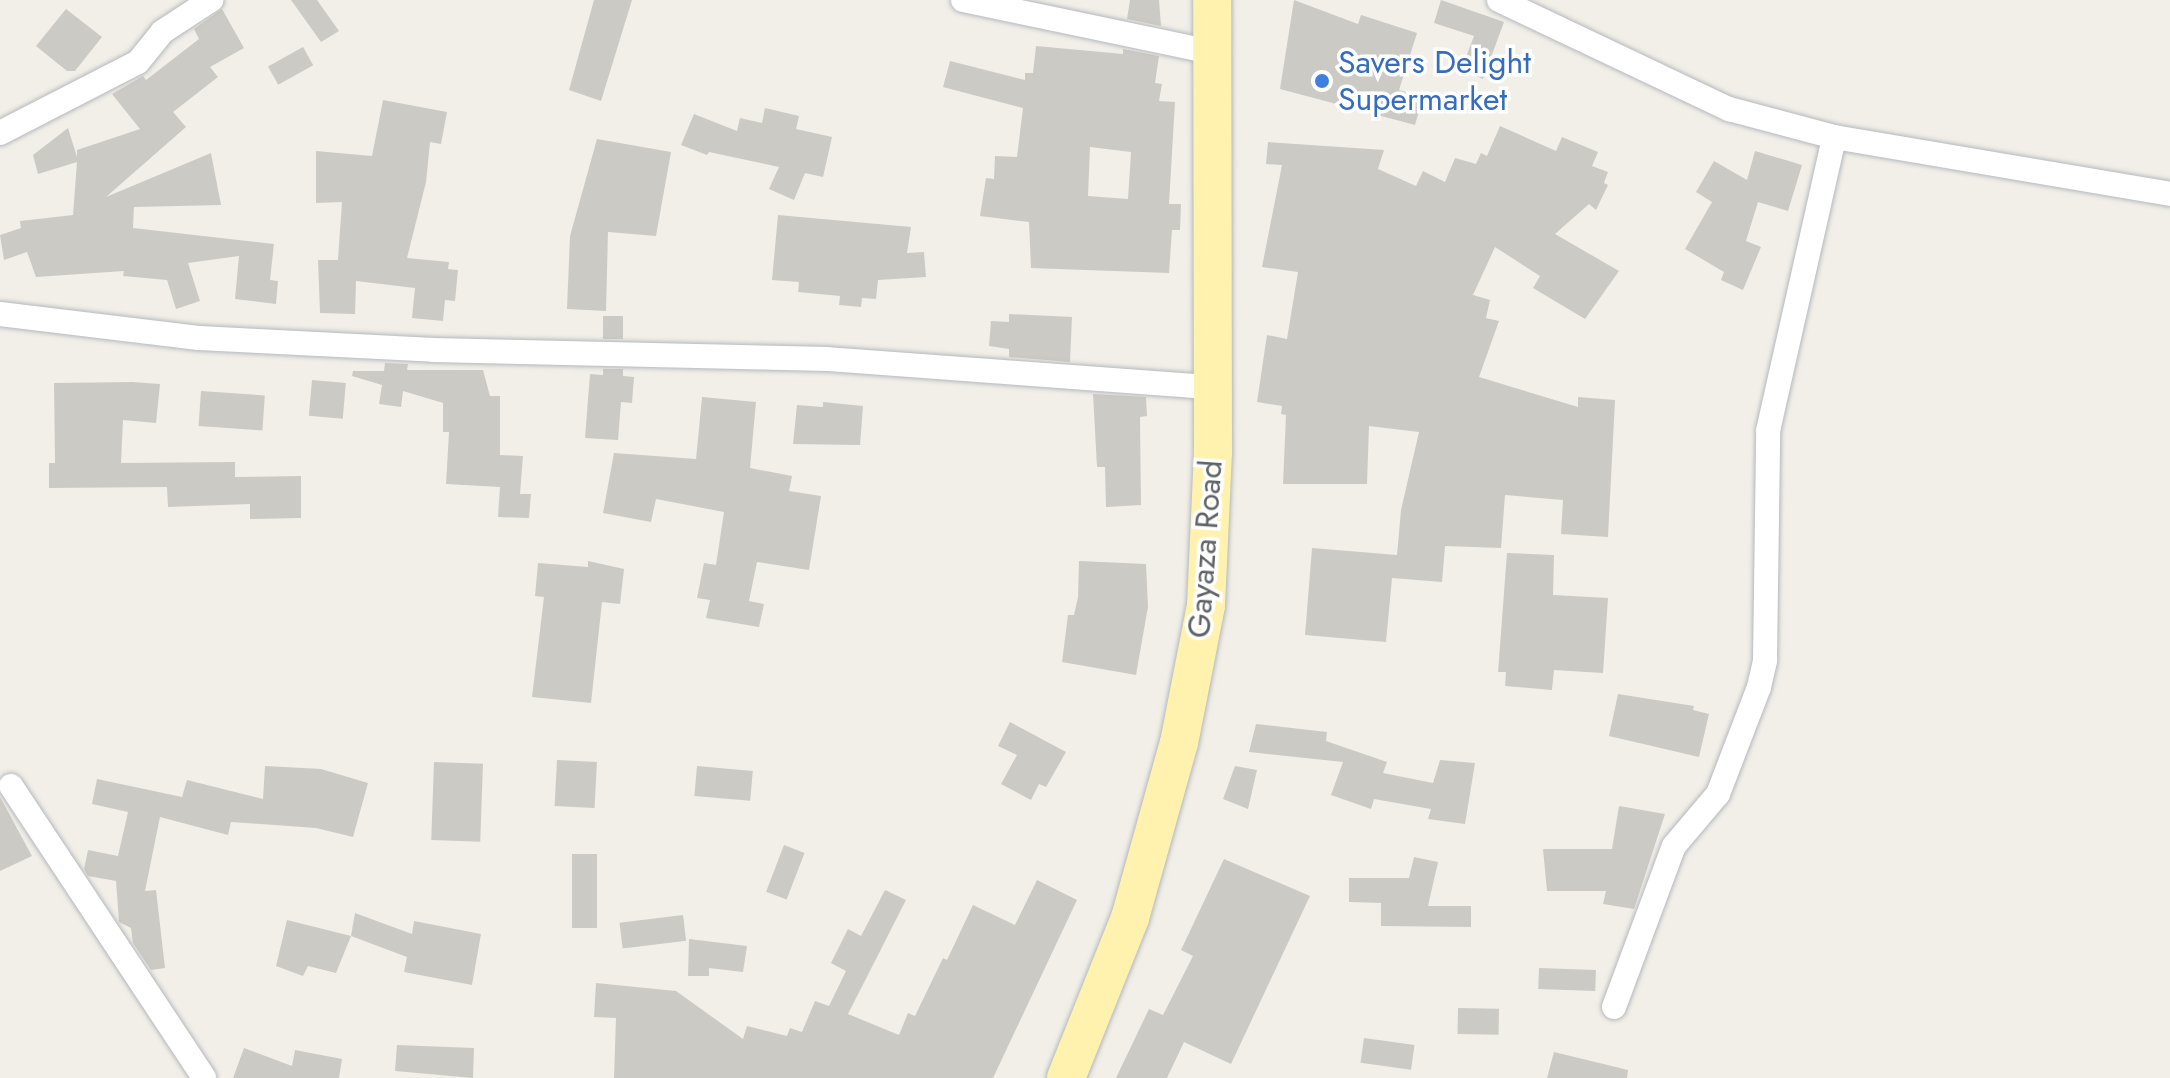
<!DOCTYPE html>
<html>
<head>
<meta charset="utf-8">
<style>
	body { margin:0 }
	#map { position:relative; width:2170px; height:1078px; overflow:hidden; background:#f1efe8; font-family:Jost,sans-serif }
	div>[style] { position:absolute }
	.building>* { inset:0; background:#cccac5; transform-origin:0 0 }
	.roads { filter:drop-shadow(0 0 2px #b5b8bc) drop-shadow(0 0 2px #b5b8bc) }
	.minor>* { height:24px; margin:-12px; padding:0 12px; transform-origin:12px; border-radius:12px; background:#fff }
	.primary>* { height:38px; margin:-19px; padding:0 19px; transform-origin:19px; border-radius:19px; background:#fff2af }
	.dots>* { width:22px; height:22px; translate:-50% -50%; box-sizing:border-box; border:4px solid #fff; border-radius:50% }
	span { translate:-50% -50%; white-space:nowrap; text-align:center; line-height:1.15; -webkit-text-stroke:7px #fff; paint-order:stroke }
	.shop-label { font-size:32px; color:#366cbe }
	.left { translate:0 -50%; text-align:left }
	.street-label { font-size:32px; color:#5f6368 }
</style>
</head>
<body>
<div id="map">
	<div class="building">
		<div style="clip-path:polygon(291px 0,317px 0,339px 31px,321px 42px)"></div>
		<div style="clip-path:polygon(594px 0,632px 0,601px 101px,569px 90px)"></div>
		<div style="clip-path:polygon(1130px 0,1159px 0,1161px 26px,1127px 19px)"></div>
		<div style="clip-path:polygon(1294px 0,1358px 24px,1361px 15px,1417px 33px,1399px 90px,1423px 97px,1415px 125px,1280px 89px)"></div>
		<div style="clip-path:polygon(1441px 0,1504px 22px,1483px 79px,1461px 70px,1474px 36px,1434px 23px)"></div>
		<div style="clip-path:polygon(66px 9px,102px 37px,75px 71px,67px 71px,36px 46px)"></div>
		<div style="clip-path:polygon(222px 9px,244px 48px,210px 67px,218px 77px,173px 112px,186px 127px,106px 197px,211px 153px,221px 205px,134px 207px,133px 228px,274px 244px,270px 280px,278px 281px,276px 304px,235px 299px,239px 256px,188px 263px,200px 301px,176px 309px,167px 280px,123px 276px,124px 271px,36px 277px,27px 252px,4px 260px,0 235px,21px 228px,20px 221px,73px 215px,77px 162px,38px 174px,33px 155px,68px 128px,77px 157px,77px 150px,140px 129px,112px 94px,143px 76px,146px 80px,199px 39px,194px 29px)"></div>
		<div style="clip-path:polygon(evenodd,1036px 46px,1123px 54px,1123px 49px,1159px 56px,1155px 83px,1162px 84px,1159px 101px,1175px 102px,1169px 204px,1181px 204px,1180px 230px,1172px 230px,1169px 273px,1031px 268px,1029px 222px,980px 216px,986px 178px,994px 179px,995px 156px,1017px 157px,1023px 108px,943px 87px,950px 61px,1025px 80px,1025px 73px,1033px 73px,1036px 46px,1090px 147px,1131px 152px,1128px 199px,1088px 196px,1090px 147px)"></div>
		<div style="left:303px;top:47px;width:21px;height:40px;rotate:61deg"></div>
		<div style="clip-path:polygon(383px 100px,447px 112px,441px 144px,430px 142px,426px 182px,407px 258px,449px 262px,448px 269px,458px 270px,455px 301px,445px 300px,443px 321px,412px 318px,415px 288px,356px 281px,355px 314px,320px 313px,318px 260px,338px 260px,342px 202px,316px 203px,316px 151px,372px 156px)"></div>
		<div style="clip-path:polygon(765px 108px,799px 116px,796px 129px,832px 137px,823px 177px,805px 173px,794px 200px,769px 189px,779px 167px,709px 152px,707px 155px,681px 145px,694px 114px,737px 131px,740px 118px,762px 123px)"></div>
		<div style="clip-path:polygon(1500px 126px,1556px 151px,1562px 137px,1598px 152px,1592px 166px,1608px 172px,1604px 183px,1608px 185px,1596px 210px,1589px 204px,1555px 234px,1619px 271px,1585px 319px,1533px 288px,1540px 276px,1495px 247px,1473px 295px,1490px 300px,1486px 318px,1499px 321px,1479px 377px,1578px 407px,1578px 397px,1615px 400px,1608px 537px,1561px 534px,1563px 500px,1505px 495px,1501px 548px,1445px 546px,1442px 582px,1392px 578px,1386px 642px,1305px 635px,1312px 548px,1397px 555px,1401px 510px,1419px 432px,1369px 426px,1367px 484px,1283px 484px,1286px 415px,1281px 414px,1282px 406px,1257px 402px,1267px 335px,1287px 339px,1298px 272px,1262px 267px,1282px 165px,1266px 164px,1268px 142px,1384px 150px,1378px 169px,1416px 186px,1423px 171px,1445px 182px,1455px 158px,1476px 164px,1481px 153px,1487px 156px)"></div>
		<div style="clip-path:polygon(597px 139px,671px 152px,656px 236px,608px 232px,606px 311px,567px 309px,570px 236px)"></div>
		<div style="clip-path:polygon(1755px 151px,1802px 165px,1788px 211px,1758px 202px,1746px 241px,1761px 247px,1743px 290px,1721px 280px,1724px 272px,1685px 249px,1712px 202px,1696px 192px,1714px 161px,1747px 180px)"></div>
		<div style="clip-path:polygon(778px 215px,911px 227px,907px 253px,924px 252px,926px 277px,878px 280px,876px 299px,862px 298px,861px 307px,839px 305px,840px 296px,798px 292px,799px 282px,772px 280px)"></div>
		<div style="clip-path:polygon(1009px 314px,1072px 317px,1070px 362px,1009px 357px,1009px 349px,989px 346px,991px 321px,1009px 322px)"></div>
		<div style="left:603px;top:316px;width:20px;height:23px"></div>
		<div style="clip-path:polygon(385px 363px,408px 364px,407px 370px,483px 370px,490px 396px,500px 396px,500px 455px,523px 456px,520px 494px,531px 494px,529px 518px,498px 517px,500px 487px,446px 484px,449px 432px,443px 432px,443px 403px,403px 391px,401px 407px,379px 404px,382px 385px,352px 376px,353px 371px,384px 371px)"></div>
		<div style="clip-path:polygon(603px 369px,623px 369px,623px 376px,634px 377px,632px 403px,621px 402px,618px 440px,585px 438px,590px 374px,603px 375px)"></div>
		<div style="left:312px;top:380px;width:34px;height:36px;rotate:5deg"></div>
		<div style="clip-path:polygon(132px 382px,160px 384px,156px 423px,123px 420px,121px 463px,235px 462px,235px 477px,301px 476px,301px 518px,250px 519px,250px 504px,168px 507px,167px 487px,49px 488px,49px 463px,55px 463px,54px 383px)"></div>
		<div style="left:201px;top:391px;width:64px;height:35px;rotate:4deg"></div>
		<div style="clip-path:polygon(1093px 394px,1146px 397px,1147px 416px,1140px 417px,1141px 505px,1106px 507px,1105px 467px,1097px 467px)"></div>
		<div style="clip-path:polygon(702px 397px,756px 402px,750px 468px,792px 476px,789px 491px,821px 496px,809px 570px,757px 562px,749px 601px,764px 604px,759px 627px,706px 618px,710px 600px,697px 598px,704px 563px,716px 565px,724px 512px,656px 499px,651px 522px,603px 513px,614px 453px,696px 459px)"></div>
		<div style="clip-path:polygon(823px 402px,863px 406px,860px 445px,793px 444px,797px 405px,823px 407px)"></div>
		<div style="clip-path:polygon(1507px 553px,1554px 555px,1553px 595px,1608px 598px,1603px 673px,1554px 670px,1552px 690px,1505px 686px,1506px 672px,1498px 672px)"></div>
		<div style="clip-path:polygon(588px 561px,624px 569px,620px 604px,602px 602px,591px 703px,532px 697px,544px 597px,535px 596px,538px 563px,588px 567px)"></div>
		<div style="clip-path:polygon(1079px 561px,1146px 564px,1148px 607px,1136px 675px,1062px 662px,1068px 615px,1074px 615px,1078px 597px)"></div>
		<div style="clip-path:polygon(1618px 694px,1694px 706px,1693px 710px,1709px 714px,1699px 757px,1609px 736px)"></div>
		<div style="clip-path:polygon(1010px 722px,1066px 752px,1046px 787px,1039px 784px,1031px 800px,1001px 784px,1017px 755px,998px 746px)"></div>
		<div style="clip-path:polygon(1256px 724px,1327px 732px,1326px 741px,1387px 762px,1383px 773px,1433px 783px,1440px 760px,1475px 763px,1465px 824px,1428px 819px,1431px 809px,1374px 799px,1371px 809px,1331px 795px,1343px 762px,1249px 752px)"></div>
		<div style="left:557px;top:760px;width:40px;height:46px;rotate:3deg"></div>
		<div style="left:434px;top:762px;width:49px;height:78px;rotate:2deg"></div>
		<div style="clip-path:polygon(265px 766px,321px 769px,368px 783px,353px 837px,316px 828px,231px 822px,228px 835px,160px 817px,145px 891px,156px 890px,165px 968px,151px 970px,133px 943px,131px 928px,119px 922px,116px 881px,88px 876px,84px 869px,88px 850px,118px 856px,128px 812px,92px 804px,97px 779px,182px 797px,187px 780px,263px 799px)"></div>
		<div style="left:697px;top:766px;width:56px;height:30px;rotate:5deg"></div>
		<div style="clip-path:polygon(1235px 766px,1257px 770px,1248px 809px,1223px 799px)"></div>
		<div style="clip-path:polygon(0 797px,32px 856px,0 871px)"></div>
		<div style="clip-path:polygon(1619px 806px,1665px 814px,1634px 909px,1603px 904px,1606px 891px,1547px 891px,1543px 849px,1612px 849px)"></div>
		<div style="left:784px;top:845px;width:22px;height:50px;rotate:21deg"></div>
		<div style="left:572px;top:854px;width:25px;height:74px"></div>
		<div style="clip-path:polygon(1414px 857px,1438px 862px,1428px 906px,1471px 906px,1471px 927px,1381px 926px,1381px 903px,1349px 902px,1349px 878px,1409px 878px)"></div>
		<div style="clip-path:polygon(1224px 859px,1310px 896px,1231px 1064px,1184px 1042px,1167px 1078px,1116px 1078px,1149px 1009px,1163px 1015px,1193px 956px,1181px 950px)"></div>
		<div style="clip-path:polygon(1037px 880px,1077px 900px,993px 1078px,614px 1078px,616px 1018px,594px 1017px,596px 983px,676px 991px,743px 1039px,747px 1026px,787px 1036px,790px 1028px,802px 1032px,815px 1001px,829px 1006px,846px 971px,831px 963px,848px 929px,861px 936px,885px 890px,906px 900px,848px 1014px,899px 1035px,908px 1013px,915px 1016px,943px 958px,947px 960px,973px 905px,1015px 925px)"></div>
		<div style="clip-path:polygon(355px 913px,412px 934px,414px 921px,481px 934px,472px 985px,404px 972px,407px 957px,351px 936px,336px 973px,308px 966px,303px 976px,276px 966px,287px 920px,351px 936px)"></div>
		<div style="left:683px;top:915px;width:26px;height:64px;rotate:83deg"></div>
		<div style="clip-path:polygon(689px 939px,747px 946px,743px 972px,709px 968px,709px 976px,688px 976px)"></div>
		<div style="left:1539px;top:968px;width:57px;height:21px;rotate:2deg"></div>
		<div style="left:1458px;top:1008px;width:41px;height:26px;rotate:1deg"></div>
		<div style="left:1364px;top:1038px;width:51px;height:25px;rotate:8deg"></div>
		<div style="clip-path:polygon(397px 1045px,474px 1048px,473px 1078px,395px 1071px)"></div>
		<div style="clip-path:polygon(244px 1048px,292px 1066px,295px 1050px,342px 1059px,339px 1078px,233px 1078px)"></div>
		<div style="clip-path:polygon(1554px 1052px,1628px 1070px,1627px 1078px,1547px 1078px)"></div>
	</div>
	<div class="roads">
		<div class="minor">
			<div style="left:963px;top:0;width:253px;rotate:11.8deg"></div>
			<div style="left:1499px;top:0;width:255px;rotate:25.4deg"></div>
			<div style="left:1729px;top:109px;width:109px;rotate:14.9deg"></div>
			<div style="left:1834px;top:137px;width:341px;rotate:9.6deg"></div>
			<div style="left:0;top:133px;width:155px;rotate:-27.2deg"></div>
			<div style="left:138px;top:62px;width:38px;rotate:-51deg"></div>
			<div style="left:162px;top:32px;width:59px;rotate:-33.1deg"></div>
			<div style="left:0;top:314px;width:200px;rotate:6.9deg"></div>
			<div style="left:199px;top:338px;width:235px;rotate:2.9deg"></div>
			<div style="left:434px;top:350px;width:393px;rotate:1.3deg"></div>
			<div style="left:827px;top:359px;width:384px;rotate:4.2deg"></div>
			<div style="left:11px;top:786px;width:350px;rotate:56.5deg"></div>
			<div style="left:1614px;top:1007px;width:172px;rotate:-69.6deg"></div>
			<div style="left:1674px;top:846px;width:68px;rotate:-49.8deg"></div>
			<div style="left:1718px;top:794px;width:115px;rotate:-69deg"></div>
			<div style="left:1759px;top:687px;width:28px;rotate:-77deg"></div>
			<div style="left:1765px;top:660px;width:229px;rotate:-89.2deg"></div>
			<div style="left:1768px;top:431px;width:301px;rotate:-77.3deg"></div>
		</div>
		<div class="primary">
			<div style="left:1066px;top:1078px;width:172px;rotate:-68.2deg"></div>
			<div style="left:1130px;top:918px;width:182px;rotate:-74.4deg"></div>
			<div style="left:1179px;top:743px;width:140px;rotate:-78.9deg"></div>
			<div style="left:1206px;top:606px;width:153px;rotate:-87.4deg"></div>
			<div style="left:1213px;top:453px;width:453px;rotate:-90.1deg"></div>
		</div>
	</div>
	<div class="dots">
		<div style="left:1322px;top:81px;background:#3f7fe0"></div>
	</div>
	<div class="shop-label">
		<span class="left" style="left:1338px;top:81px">Savers Delight<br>Supermarket</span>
	</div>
	<div class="street-label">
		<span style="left:1205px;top:549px;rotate:-86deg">Gayaza Road</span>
	</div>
</div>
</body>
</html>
